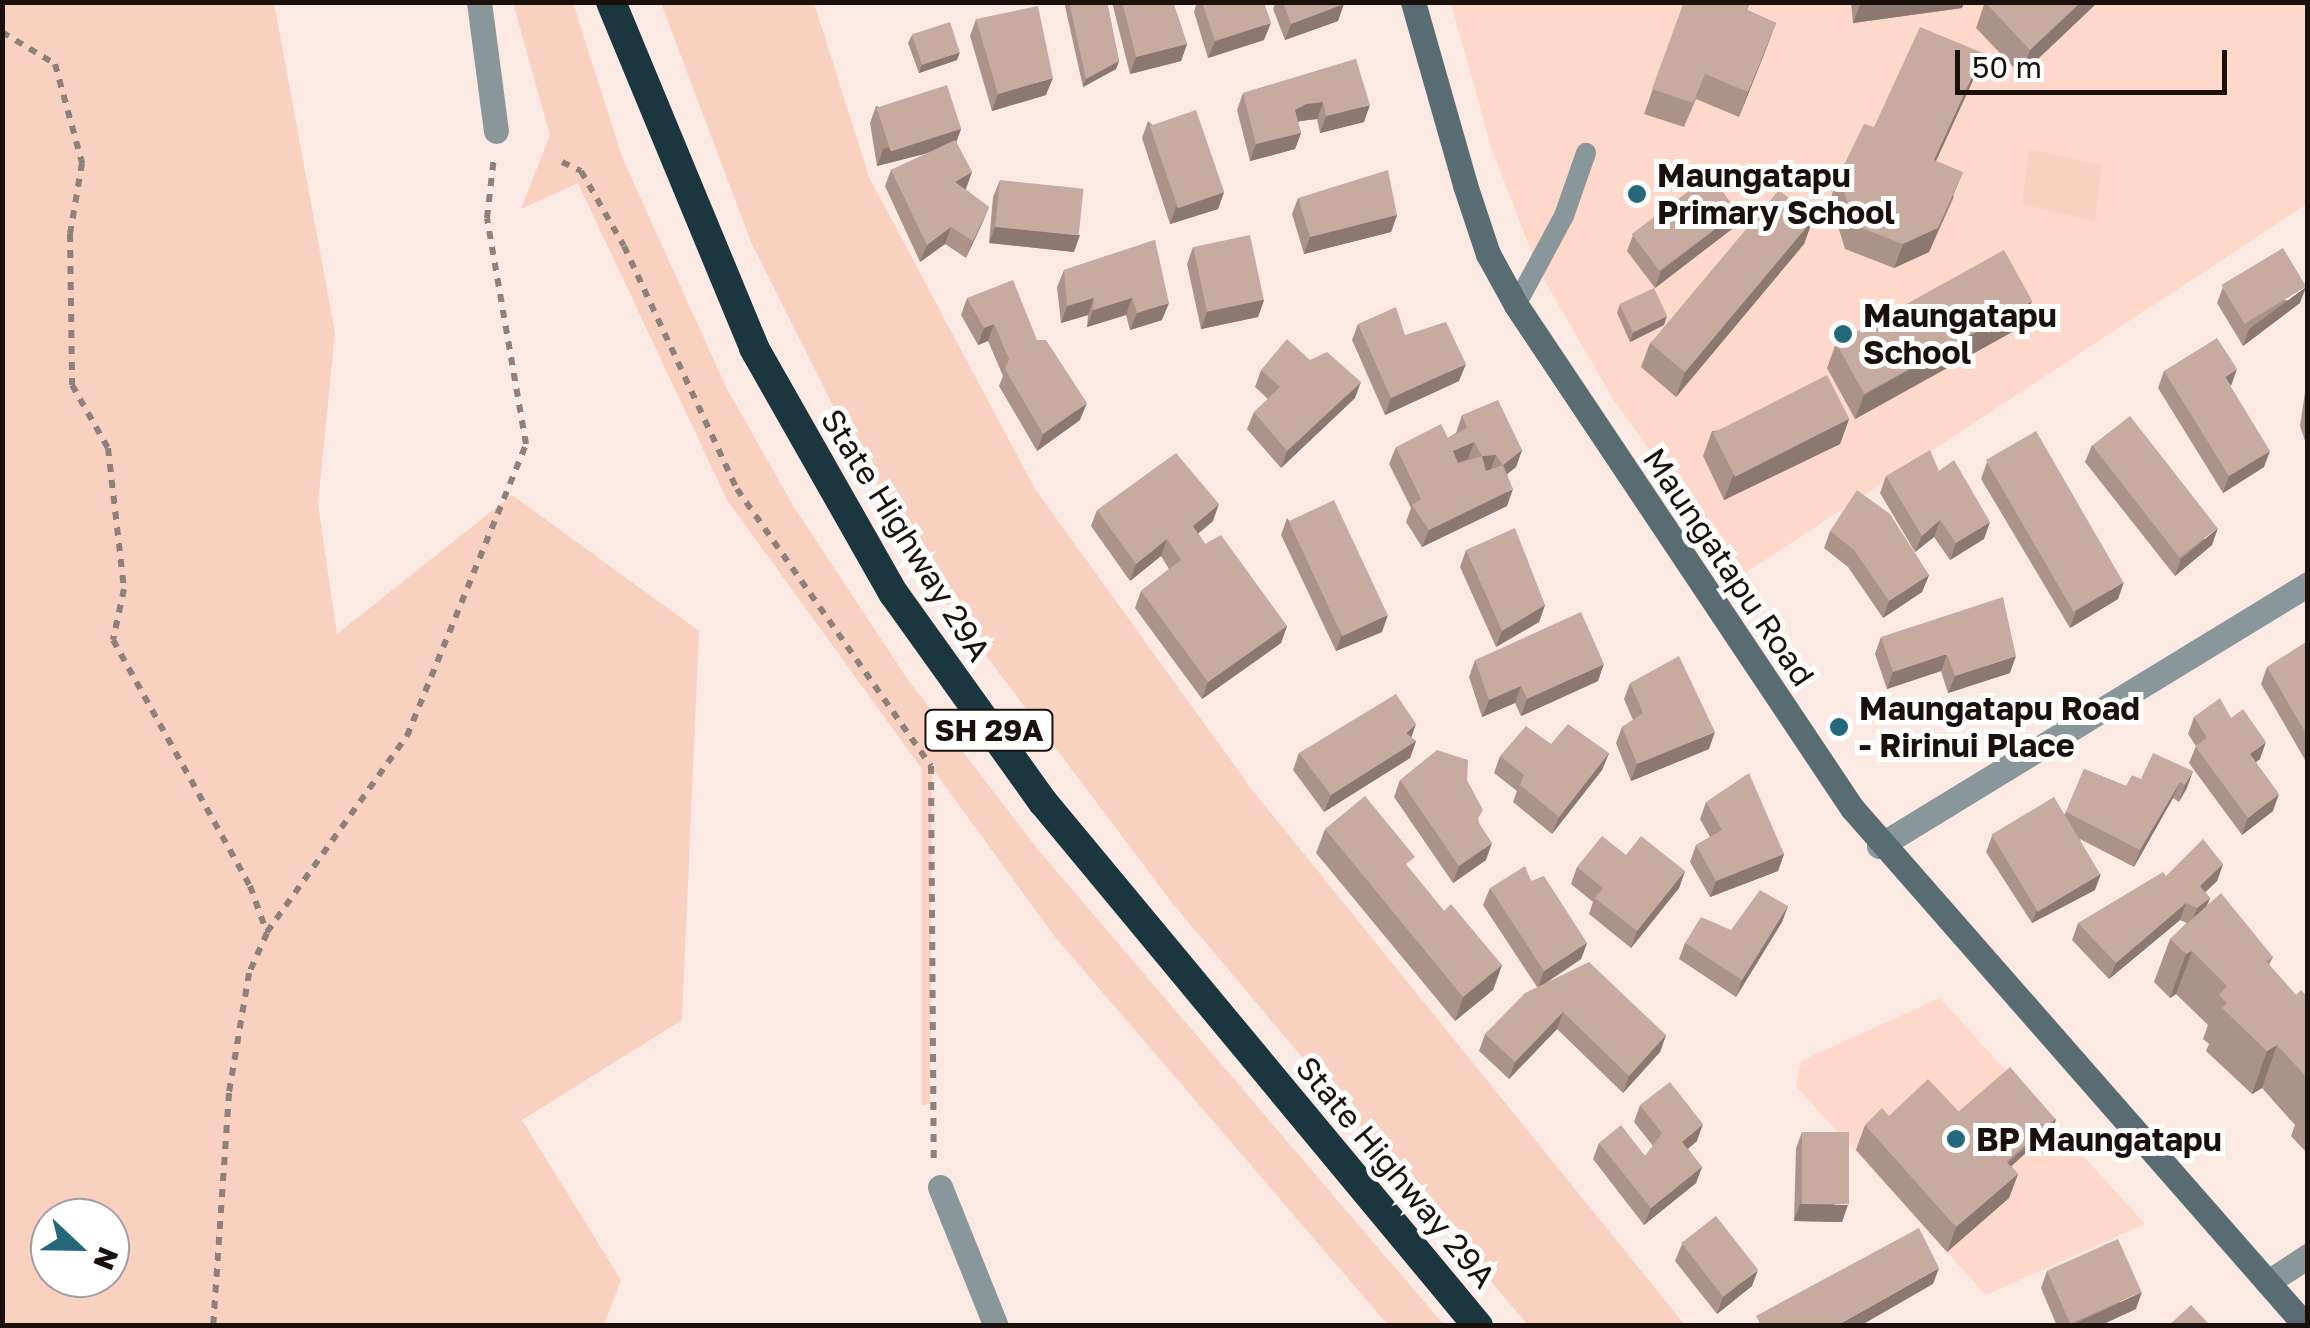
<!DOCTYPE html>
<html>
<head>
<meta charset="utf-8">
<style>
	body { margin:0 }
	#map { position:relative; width:2310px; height:1328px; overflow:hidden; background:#fbeae3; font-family:"Golos Text",sans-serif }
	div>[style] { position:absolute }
	.built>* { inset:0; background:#fed9cb }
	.green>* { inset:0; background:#f9d1c1 }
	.path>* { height:6px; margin-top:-3px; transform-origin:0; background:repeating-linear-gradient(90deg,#8e807b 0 8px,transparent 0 16px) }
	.lane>* { height:20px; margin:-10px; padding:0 10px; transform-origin:10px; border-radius:10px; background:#89969a }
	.street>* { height:25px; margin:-12.5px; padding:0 12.5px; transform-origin:12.5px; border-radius:12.5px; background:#89969a }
	.secondary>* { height:25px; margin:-12.5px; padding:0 12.5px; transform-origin:12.5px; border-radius:12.5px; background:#596c72 }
	.highway>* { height:30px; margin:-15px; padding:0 15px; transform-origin:15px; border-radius:15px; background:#1b363e }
	.wall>* { inset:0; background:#ab938a }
	.shaded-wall>* { inset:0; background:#8b7871 }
	.building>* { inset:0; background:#c7aba1; transform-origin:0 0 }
	.dots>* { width:28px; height:28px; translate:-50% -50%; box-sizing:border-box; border:5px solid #fff; border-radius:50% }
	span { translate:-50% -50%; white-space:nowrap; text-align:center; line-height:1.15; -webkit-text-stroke:10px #fff; paint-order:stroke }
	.shield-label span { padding:2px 8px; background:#fff; border:2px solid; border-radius:8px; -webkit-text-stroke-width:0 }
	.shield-label { font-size:30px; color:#1a100c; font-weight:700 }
	.poi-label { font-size:32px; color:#1a100c; font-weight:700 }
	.left { translate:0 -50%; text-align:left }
	.street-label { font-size:32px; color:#1a100c }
	.frame { position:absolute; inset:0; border:5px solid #1a100c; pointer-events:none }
	.north { position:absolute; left:30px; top:1198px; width:100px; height:100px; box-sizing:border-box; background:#fff; border:2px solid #a39f9e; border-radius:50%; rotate:112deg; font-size:28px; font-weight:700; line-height:40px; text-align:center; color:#1a100c }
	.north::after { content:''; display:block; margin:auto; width:35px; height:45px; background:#25687a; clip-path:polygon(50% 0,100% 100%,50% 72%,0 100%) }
	.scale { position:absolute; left:1955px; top:50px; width:272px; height:45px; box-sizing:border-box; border:5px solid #1a100c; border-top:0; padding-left:12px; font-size:30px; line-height:35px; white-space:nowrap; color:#1a100c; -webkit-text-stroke:8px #fff; paint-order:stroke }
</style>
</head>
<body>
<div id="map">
	<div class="built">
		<div style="clip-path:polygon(1451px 3px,2307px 3px,2307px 204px,1741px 576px,1613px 399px,1538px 269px,1491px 147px)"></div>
		<div style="clip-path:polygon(1940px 998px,2145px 1224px,1986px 1295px,1796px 1086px,1801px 1061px)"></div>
	</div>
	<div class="green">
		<div style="clip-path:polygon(evenodd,3px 2px,274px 3px,335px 333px,318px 504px,337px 634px,512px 495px,699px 631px,682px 1020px,522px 1120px,621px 1280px,604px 1325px,3px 1325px,3px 2px,50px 1218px,110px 1218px,110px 1278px,50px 1278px,50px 1218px)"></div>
		<div style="clip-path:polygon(513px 3px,573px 3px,622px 157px,726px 387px,792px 504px,906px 677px,1035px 846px,1444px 1325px,1388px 1325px,1055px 937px,932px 768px,930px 1104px,922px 1105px,922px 769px,727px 500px,578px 183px,521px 209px,550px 135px)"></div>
		<div style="clip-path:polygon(661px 3px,814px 3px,869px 177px,1035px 489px,1253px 791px,1685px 1325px,1528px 1325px,1173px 904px,944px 600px,839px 417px,751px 242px)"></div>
		<div style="clip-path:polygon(2029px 149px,2102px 165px,2095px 222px,2022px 204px)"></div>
	</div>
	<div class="path">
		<div style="left:2px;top:32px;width:62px;rotate:31.1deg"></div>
		<div style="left:55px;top:64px;width:103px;rotate:74.7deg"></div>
		<div style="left:82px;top:163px;width:72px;rotate:99.6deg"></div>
		<div style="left:70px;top:234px;width:151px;rotate:89.2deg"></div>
		<div style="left:72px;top:385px;width:73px;rotate:60.3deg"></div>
		<div style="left:108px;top:448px;width:142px;rotate:83.5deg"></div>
		<div style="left:124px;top:589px;width:52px;rotate:102.2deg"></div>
		<div style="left:113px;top:640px;width:282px;rotate:60.9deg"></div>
		<div style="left:250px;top:886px;width:50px;rotate:70.1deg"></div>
		<div style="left:267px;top:933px;width:44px;rotate:114.2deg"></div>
		<div style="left:249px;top:973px;width:122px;rotate:99.5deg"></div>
		<div style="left:229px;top:1093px;width:234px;rotate:93.9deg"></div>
		<div style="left:562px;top:162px;width:21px;rotate:25deg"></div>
		<div style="left:581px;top:171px;width:86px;rotate:60.2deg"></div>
		<div style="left:624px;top:246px;width:268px;rotate:65.1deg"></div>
		<div style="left:737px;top:489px;width:338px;rotate:55deg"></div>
		<div style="left:931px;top:766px;width:395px;rotate:89.6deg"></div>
		<div style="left:267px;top:932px;width:241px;rotate:-54.5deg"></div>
		<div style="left:407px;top:736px;width:315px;rotate:-67.8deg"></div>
		<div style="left:526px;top:444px;width:229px;rotate:-99.8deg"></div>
		<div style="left:487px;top:218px;width:61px;rotate:-83.5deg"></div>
	</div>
	<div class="lane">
		<div style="left:1516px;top:305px;width:101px;rotate:-61.7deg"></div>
		<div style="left:1564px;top:216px;width:67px;rotate:-70.8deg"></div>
	</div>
	<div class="street">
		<div style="left:479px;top:2px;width:130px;rotate:82.5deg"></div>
		<div style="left:1879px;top:846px;width:503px;rotate:-31.41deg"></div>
		<div style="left:940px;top:1187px;width:150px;rotate:68.1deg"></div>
		<div style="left:2268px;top:1282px;width:48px;rotate:-33deg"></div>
	</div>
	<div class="secondary">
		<div style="left:1413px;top:2px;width:190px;rotate:74.1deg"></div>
		<div style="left:1465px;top:185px;width:73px;rotate:71.6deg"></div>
		<div style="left:1488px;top:254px;width:58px;rotate:61.2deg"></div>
		<div style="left:1516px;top:305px;width:605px;rotate:56.26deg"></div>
		<div style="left:1852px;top:808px;width:689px;rotate:48.77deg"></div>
	</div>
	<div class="highway">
		<div style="left:611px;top:2px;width:374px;rotate:67.5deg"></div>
		<div style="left:754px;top:348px;width:283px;rotate:60.4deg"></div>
		<div style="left:894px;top:594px;width:256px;rotate:54.4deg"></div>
		<div style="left:1043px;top:802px;width:681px;rotate:50.3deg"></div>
	</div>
	<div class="wall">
		<div style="clip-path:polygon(1067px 2px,1107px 2px,1119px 61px,1116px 69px,1083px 87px,1065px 6px)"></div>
		<div style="clip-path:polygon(1112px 2px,1173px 2px,1187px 44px,1181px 61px,1130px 74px)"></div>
		<div style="clip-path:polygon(1197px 2px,1264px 2px,1264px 40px,1208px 58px,1194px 12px)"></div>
		<div style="clip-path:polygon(1276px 2px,1344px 2px,1338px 21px,1285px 40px,1273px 9px)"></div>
		<div style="clip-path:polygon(1684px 2px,1750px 2px,1747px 10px,1776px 23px,1739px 117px,1696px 99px,1684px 127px,1644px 114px)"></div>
		<div style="clip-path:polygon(1851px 2px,1964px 2px,1962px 8px,1853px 23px)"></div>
		<div style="clip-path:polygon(1985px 2px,2098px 2px,2021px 75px,1976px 28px)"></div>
		<div style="clip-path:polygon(976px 19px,1046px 95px,992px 111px,970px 36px)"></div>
		<div style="clip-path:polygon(912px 35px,957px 60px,919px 73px,908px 43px)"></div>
		<div style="clip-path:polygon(1983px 53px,1974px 78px,1936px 161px,1954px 197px,1929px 252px,1894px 268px,1845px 249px,1830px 200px,1839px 175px,1874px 127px)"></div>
		<div style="clip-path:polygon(1356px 59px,1364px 122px,1320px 133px,1317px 119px,1300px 121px,1298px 122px,1301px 133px,1295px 149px,1250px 161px,1237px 110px,1243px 93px)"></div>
		<div style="clip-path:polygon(876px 106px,961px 129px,956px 142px,972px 172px,965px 189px,989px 207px,966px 258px,945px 244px,920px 262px,885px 186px,891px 170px,928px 153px,877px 166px,870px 123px)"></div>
		<div style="clip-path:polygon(1148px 121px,1224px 192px,1218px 209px,1170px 224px,1142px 138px)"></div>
		<div style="clip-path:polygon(1000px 180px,1074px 252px,989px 243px,993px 197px)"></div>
		<div style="clip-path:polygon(1298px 198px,1397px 215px,1391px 232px,1304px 254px,1292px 214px)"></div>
		<div style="clip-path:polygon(1738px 212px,1732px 229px,1655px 288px,1627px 251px,1633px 235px)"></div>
		<div style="clip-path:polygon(1813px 219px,1804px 244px,1676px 397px,1641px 367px,1650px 343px)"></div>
		<div style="clip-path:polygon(1155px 240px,1162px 320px,1130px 330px,1126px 315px,1087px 327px,1088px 315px,1061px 323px,1057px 287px,1064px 270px)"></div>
		<div style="clip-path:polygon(1193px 247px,1264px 300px,1258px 317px,1201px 329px,1187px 264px)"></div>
		<div style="clip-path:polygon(2223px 287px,2300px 303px,2243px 346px,2217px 303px)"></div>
		<div style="clip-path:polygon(967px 298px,1037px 340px,1080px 420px,1037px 451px,999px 386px,1003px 376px,988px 341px,978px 345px,961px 315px)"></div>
		<div style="clip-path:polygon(1620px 304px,1664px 325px,1630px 342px,1617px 313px)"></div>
		<div style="clip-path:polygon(1358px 324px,1405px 335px,1459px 381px,1385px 415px,1352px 340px)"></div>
		<div style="clip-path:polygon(2023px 326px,1855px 419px,1827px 368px,1836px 343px)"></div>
		<div style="clip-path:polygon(1261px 370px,1355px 398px,1281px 468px,1247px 429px,1254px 412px,1268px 399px,1255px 387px)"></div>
		<div style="clip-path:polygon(2164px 371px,2230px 386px,2264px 467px,2223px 493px,2158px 388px)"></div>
		<div style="clip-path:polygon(2308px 372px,2308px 450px,2300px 426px)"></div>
		<div style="clip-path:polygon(1462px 415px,1522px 450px,1516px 467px,1507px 474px,1507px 506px,1422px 547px,1406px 522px,1411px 508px,1389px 464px,1396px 447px,1448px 438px,1456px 433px)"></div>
		<div style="clip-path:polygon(1849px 419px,1840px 444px,1724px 500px,1703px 456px,1712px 431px)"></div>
		<div style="clip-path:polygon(2092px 445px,2212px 545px,2175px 576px,2085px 462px)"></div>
		<div style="clip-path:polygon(1987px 462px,2118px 599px,2070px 628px,1981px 479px)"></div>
		<div style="clip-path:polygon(1939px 471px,1984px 539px,1950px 560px,1934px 537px,1915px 552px,1880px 493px,1886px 476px)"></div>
		<div style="clip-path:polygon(1097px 510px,1213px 521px,1198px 533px,1205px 544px,1287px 626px,1281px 643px,1202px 699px,1135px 608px,1141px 591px,1169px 569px,1161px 556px,1130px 581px,1091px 526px)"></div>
		<div style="clip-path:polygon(1287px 518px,1382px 632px,1336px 651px,1281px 535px)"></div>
		<div style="clip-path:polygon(1830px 531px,1929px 575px,1922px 592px,1883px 618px,1848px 567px,1824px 548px)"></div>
		<div style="clip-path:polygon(1466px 550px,1545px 605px,1539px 622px,1496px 647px,1460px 567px)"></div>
		<div style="clip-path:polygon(1881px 637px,2010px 673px,1948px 693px,1941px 671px,1887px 689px,1875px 654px)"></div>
		<div style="clip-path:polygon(2308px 641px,2308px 765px,2261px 684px,2267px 667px)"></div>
		<div style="clip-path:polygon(1475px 660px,1598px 681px,1521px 716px,1515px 703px,1482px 717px,1469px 677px)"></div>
		<div style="clip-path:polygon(1630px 683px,1709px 749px,1631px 781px,1616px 743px,1622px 727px,1633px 720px,1624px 699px)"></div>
		<div style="clip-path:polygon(2194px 717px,2231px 718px,2260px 759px,2256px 762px,2273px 811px,2242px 835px,2189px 763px,2196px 746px,2188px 734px)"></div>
		<div style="clip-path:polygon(1412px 738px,1416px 741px,1410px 758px,1324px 812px,1293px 770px,1299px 753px)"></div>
		<div style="clip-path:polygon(1551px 744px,1609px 753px,1602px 770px,1552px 834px,1513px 802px,1517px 791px,1494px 773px,1500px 756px)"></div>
		<div style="clip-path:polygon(2084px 769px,2126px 786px,2141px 779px,2193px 771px,2179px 802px,2173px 798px,2134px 867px,2080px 839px,2095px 890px,2032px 923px,1986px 852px,1992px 836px,2065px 814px)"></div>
		<div style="clip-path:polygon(1400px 780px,1467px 780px,1479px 823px,1486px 860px,1453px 883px,1394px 797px)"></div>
		<div style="clip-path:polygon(1706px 802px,1784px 854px,1778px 871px,1710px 897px,1690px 862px,1696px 845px,1710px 837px,1700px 819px)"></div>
		<div style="clip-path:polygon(1325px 829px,1410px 870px,1444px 911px,1502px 965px,1493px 990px,1455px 1021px,1316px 853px)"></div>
		<div style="clip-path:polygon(1626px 855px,1685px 871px,1679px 888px,1631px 948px,1589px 914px,1593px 902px,1571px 884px,1577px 867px)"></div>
		<div style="clip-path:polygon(2223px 864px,2217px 881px,2205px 892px,2210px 898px,2207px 906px,2273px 957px,2269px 965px,2296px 995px,2308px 998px,2308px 1154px,2291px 1136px,2295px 1125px,2262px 1088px,2252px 1094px,2206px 1051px,2209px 1044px,2203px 1039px,2208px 1025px,2176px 994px,2170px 998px,2154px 982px,2170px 939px,2187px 923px,2180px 920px,2109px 979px,2072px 940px,2078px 923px,2166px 876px)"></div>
		<div style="clip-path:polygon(1531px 881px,1587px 943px,1581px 959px,1546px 983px,1666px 1035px,1660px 1052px,1623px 1093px,1557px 1029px,1509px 1079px,1479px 1051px,1485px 1034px,1537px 987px,1483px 905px,1490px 888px)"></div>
		<div style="clip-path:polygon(1788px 906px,1782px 922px,1736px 997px,1679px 959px,1685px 943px,1731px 930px)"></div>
		<div style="clip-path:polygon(1640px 1105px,1697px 1141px,1688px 1149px,1702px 1167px,1696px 1183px,1644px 1225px,1593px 1159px,1599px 1143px,1645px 1156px,1653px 1146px,1634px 1122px)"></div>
		<div style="clip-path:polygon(1960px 1113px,2056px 1119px,2053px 1128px,2011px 1166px,2018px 1174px,2009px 1198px,1947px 1252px,1856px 1150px,1865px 1125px)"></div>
		<div style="clip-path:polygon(1802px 1132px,1842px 1222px,1794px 1221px,1796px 1148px)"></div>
		<div style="clip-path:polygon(1682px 1244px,1752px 1286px,1717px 1314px,1675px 1261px)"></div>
		<div style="clip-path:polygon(2047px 1271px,2136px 1309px,2099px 1326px,2057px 1326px,2041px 1288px)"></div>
	</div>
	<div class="shaded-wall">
		<div style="clip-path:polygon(1861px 2px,1964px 2px,1962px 8px,1853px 23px)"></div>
		<div style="clip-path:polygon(2081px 2px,2098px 2px,2021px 75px,2030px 50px)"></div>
		<div style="clip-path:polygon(1344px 4px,1338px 21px,1285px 40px,1291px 24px)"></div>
		<div style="clip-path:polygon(1271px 23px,1264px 40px,1208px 58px,1215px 41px)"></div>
		<div style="clip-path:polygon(1776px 23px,1767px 47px,1739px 117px,1748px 92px)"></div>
		<div style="clip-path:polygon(1187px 44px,1181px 61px,1130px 74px,1136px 57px)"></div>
		<div style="clip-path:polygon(960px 52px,957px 60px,919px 73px,922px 65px)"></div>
		<div style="clip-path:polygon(1983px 53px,1974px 78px,1925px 185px,1934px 160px)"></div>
		<div style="clip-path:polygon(1119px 61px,1116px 69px,1083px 87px,1086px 79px)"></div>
		<div style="clip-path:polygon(1053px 78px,1046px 95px,992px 111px,998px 94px)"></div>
		<div style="clip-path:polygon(1323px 102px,1317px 119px,1300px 121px,1289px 127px,1295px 110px,1306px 104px)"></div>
		<div style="clip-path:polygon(1370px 105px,1364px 122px,1320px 133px,1326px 116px)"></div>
		<div style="clip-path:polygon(961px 129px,955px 146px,877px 166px,883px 149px)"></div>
		<div style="clip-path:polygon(1301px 133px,1295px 149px,1250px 161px,1256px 144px)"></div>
		<div style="clip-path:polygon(972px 172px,966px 189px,949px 199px,955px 182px)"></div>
		<div style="clip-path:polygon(1963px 172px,1929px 252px,1894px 268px,1903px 244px)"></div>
		<div style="clip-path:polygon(1224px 192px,1218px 209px,1170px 224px,1176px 207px)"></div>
		<div style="clip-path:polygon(989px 207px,982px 224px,966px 258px,973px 241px)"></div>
		<div style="clip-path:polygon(1738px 212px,1732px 229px,1655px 288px,1661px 271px)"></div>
		<div style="clip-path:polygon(1397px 215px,1391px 232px,1304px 254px,1310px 237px)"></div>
		<div style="clip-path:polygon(1813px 219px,1804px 244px,1676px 397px,1685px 372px)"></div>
		<div style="clip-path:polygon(951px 227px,945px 244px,920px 262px,927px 245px)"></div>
		<div style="clip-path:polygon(995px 227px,1080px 235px,1074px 252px,989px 243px)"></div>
		<div style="clip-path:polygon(2306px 287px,2300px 303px,2243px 346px,2249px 329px)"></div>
		<div style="clip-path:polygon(1094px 298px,1088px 315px,1061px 323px,1067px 306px)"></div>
		<div style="clip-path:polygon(1132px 298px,1126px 315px,1087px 327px,1093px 310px)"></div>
		<div style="clip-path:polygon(1264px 300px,1258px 317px,1201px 329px,1207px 312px)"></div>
		<div style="clip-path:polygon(2032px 301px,2023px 326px,1855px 419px,1864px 395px)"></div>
		<div style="clip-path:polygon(1169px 303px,1162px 320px,1130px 330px,1137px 313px)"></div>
		<div style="clip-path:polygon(1667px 316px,1664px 325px,1630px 342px,1633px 333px)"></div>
		<div style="clip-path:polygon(994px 324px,988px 341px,978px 345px,984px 328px)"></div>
		<div style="clip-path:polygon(1466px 364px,1459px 381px,1385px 415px,1391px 398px)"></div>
		<div style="clip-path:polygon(2237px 369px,2231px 386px,2225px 377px)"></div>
		<div style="clip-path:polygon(1361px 382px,1355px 398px,1281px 468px,1287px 451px)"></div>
		<div style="clip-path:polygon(1087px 403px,1080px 420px,1037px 451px,1043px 434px)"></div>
		<div style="clip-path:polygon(1849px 419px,1840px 444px,1724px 500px,1733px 476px)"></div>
		<div style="clip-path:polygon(1474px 442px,1468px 459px,1447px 468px,1453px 451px)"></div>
		<div style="clip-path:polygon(1522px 450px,1516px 467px,1497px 482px,1503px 465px)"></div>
		<div style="clip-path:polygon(2270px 451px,2264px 467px,2223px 493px,2229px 476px)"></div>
		<div style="clip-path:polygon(1496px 455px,1490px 472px,1476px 473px,1482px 456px)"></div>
		<div style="clip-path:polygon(1513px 489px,1507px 506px,1422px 547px,1429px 530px)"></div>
		<div style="clip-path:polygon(1219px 504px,1213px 521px,1187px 543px,1193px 526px)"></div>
		<div style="clip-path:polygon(1940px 520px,1934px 537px,1915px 552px,1922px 536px)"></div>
		<div style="clip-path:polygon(1990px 522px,1984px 539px,1950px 560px,1956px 543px)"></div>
		<div style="clip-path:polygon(2218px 528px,2212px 545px,2175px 576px,2181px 559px)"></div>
		<div style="clip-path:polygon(1167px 539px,1161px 556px,1130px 581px,1136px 564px)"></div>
		<div style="clip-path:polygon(1929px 575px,1922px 592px,1883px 618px,1889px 601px)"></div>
		<div style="clip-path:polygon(2124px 582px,2118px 599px,2070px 628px,2076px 611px)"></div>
		<div style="clip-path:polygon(1545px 605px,1539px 622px,1496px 647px,1502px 631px)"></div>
		<div style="clip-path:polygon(1388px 615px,1382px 632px,1336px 651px,1342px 634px)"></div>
		<div style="clip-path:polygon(1287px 626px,1281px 643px,1202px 699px,1208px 682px)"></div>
		<div style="clip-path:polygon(1947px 654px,1941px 671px,1887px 689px,1893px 672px)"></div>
		<div style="clip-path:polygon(2016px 656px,2010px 673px,1948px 693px,1955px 676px)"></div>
		<div style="clip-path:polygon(1604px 664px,1598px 681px,1521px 716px,1527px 699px)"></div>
		<div style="clip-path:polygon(1521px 686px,1515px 703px,1482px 717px,1489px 700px)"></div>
		<div style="clip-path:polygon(1416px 724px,1410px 741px,1406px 733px)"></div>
		<div style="clip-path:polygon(1715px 732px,1709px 749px,1631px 781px,1637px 764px)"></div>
		<div style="clip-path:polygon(1416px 741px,1410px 758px,1324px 812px,1331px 795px)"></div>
		<div style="clip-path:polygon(2266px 742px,2260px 759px,2244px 771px,2250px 754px)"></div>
		<div style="clip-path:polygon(1609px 753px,1602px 770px,1552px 834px,1559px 817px)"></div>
		<div style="clip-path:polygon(2193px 771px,2187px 788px,2179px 802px,2185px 785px)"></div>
		<div style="clip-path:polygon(2180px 782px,2173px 798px,2134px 867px,2140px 850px)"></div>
		<div style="clip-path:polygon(2279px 794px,2273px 811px,2242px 835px,2248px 818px)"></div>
		<div style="clip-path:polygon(1492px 843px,1486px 860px,1453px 883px,1459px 866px)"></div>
		<div style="clip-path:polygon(1784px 854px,1778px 871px,1710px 897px,1716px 881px)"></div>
		<div style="clip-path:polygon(2223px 864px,2217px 881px,2194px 903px,2200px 886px)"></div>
		<div style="clip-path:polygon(1685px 871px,1679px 888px,1631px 948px,1637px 931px)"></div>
		<div style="clip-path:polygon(2101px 874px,2095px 890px,2032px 923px,2038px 906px)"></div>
		<div style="clip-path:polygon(2210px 898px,2203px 914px,2191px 925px,2197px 908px)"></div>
		<div style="clip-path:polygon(2186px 903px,2180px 920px,2109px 979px,2116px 963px)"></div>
		<div style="clip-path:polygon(1788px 906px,1782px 922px,1736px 997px,1742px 980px)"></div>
		<div style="clip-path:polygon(1587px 943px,1581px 959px,1538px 988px,1544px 971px)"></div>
		<div style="clip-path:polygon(2192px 951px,2176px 994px,2170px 998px,2186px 954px)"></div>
		<div style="clip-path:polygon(1502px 965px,1493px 990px,1455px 1021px,1463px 997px)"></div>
		<div style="clip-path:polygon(1563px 1012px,1557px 1029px,1509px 1079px,1515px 1062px)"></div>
		<div style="clip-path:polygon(1666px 1035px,1660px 1052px,1623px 1093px,1629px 1076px)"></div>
		<div style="clip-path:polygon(2277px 1045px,2262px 1088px,2252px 1094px,2267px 1051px)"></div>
		<div style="clip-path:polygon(2056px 1119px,2053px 1128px,1994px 1182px,1997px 1173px)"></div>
		<div style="clip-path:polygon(1703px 1124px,1697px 1141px,1676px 1158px,1682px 1142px)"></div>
		<div style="clip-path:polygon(1702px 1167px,1696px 1183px,1644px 1225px,1651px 1208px)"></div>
		<div style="clip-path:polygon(2018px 1174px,2009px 1198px,1947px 1252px,1956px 1227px)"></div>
		<div style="clip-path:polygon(1800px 1204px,1848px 1205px,1842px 1222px,1794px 1221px)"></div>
		<div style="clip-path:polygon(1939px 1268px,1933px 1284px,1860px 1326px,1836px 1326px)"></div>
		<div style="clip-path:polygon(1758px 1270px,1752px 1286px,1717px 1314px,1723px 1297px)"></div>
		<div style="clip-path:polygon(2142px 1292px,2136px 1309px,2099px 1326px,2070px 1326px)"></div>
	</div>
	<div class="building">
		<div style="clip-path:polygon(1069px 2px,1107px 2px,1119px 61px,1086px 79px)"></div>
		<div style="clip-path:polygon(1122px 2px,1173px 2px,1187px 44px,1136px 57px)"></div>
		<div style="clip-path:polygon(1202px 2px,1264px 2px,1271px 23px,1215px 41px)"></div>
		<div style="clip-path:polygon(1283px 2px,1344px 2px,1344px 4px,1291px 24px)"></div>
		<div style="clip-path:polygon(1684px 2px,1749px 2px,1746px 10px,1776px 23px,1748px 92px,1705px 74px,1693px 103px,1652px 89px)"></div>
		<div style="clip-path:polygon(1985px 2px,2081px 2px,2030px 50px)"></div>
		<div style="clip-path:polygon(1038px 6px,1053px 78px,998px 94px,976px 19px)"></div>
		<div style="left:950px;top:22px;width:32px;height:40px;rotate:72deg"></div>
		<div style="clip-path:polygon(1920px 27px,1983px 53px,1934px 160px,1963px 172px,1938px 228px,1903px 244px,1854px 225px,1839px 175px,1864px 124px,1874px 127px)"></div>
		<div style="clip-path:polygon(1356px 59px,1370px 105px,1326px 116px,1323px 102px,1306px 104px,1295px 110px,1301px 133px,1256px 144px,1243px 93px)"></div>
		<div style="left:947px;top:85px;width:46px;height:74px;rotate:72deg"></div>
		<div style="left:1196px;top:110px;width:87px;height:49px;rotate:71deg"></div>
		<div style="clip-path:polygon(955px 140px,972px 172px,955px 182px,989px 207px,973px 241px,951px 227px,927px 245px,891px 170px)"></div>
		<div style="clip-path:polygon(1388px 170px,1397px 215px,1310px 237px,1298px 198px)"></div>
		<div style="left:1710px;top:175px;width:46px;height:98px;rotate:53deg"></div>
		<div style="left:1000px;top:180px;width:84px;height:47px;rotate:6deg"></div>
		<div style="left:1779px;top:190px;width:45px;height:200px;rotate:40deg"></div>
		<div style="left:1250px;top:235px;width:66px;height:58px;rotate:78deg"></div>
		<div style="clip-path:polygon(1155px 240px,1169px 303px,1137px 313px,1132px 298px,1093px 310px,1094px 298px,1067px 306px,1064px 270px)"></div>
		<div style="left:2283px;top:248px;width:45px;height:72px;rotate:59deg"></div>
		<div style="left:2004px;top:250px;width:58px;height:192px;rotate:61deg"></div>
		<div style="clip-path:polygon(1013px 280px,1037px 340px,1046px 340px,1087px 403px,1043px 434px,1005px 369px,1009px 359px,994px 324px,984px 328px,967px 298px)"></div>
		<div style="left:1654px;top:288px;width:31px;height:38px;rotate:65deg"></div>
		<div style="clip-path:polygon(1396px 307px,1405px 335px,1446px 322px,1466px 364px,1391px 398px,1358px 324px)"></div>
		<div style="clip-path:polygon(2217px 338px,2237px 369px,2225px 377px,2270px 451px,2229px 476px,2164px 371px)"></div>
		<div style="clip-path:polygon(1287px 339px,1310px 360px,1327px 352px,1361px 382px,1287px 451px,1254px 412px,1280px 387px,1261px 370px)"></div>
		<div style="left:1827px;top:375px;width:49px;height:128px;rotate:63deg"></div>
		<div style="clip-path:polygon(evenodd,1498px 400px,1522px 450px,1503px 465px,1513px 489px,1429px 530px,1412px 505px,1421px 499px,1396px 447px,1441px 424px,1448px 438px,1467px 428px,1462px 415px,1498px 400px,1474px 442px,1482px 456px,1458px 463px,1453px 451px,1474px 442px,1498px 400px,1496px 455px,1503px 465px,1486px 471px,1482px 456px,1496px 455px)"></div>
		<div style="left:2130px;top:416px;width:142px;height:48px;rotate:52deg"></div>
		<div style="left:2036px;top:431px;width:175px;height:58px;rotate:60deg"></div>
		<div style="clip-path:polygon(1930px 450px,1939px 471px,1954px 460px,1990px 522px,1956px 543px,1940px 520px,1922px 536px,1886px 476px)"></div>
		<div style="clip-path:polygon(1176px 453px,1219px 504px,1193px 526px,1205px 544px,1221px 535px,1287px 626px,1208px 682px,1141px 591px,1181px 560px,1167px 539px,1136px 564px,1097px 510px)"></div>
		<div style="clip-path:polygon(1857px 490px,1890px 514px,1929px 575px,1889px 601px,1854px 550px,1830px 531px)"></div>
		<div style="left:1334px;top:500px;width:127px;height:50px;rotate:65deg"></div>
		<div style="clip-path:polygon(1515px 528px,1545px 605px,1502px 631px,1466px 550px)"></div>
		<div style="clip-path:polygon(2003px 597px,2016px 656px,1955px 676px,1947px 654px,1893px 672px,1881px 637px)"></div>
		<div style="clip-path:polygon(1581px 612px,1604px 664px,1527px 699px,1521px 686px,1489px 700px,1475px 660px)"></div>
		<div style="clip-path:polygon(2308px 641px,2308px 737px,2267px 667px)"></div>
		<div style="clip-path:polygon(1679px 656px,1715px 732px,1637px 764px,1622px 727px,1643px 713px,1630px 683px)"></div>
		<div style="clip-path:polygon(1396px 694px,1416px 724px,1406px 733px,1416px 741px,1331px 795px,1299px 753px)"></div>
		<div style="clip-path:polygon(2220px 698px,2231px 718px,2243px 709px,2266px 742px,2250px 754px,2279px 794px,2248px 818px,2195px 746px,2207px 738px,2194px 717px)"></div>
		<div style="clip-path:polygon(1568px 724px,1609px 753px,1559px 817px,1520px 785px,1524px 775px,1500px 756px,1526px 726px,1551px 744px)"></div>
		<div style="clip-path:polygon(1437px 750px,1468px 760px,1467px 780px,1483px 810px,1477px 820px,1492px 843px,1459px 866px,1400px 780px)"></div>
		<div style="clip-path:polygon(2153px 753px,2193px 771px,2185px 785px,2180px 782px,2140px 850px,2066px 812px,2084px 769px,2126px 786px,2132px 775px,2141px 779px)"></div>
		<div style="clip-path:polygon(1749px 773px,1784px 854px,1716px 881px,1696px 845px,1722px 830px,1706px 802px)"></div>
		<div style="clip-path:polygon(1365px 796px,1415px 857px,1406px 864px,1444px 911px,1451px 904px,1502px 965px,1463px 997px,1325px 829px)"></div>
		<div style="left:2054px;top:797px;width:90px;height:73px;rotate:59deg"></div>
		<div style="clip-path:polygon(1602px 836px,1626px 855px,1641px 836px,1685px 871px,1637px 931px,1595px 898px,1603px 888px,1577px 867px)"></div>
		<div style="clip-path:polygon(2203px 839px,2223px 864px,2200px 886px,2210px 898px,2197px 908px,2186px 903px,2116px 963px,2078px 923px,2163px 872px,2166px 876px)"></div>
		<div style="clip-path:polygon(1525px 866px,1531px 881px,1544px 876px,1587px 943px,1544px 971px,1490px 888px)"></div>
		<div style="clip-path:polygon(1760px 890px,1788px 906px,1742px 980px,1685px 943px,1701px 917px,1731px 930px)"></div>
		<div style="clip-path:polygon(2221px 893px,2273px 957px,2266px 961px,2296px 995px,2301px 990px,2308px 998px,2308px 1079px,2277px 1045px,2267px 1051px,2222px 1008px,2227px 1003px,2219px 995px,2227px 986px,2192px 951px,2186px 954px,2170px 939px)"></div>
		<div style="clip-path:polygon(1589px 962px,1666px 1035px,1629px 1076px,1563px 1012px,1515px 1062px,1485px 1034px,1525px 993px)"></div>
		<div style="left:2010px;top:1067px;width:69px;height:68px;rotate:49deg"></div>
		<div style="clip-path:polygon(1928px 1079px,2018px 1174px,1956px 1227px,1865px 1125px,1882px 1108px,1889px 1116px)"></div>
		<div style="clip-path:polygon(1670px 1082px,1703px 1124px,1682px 1142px,1702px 1167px,1651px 1208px,1599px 1143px,1621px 1125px,1645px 1156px,1662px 1133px,1640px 1105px)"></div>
		<div style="left:1802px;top:1132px;width:47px;height:72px"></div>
		<div style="left:1716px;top:1216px;width:68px;height:44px;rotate:52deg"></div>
		<div style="clip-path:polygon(1919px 1228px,1939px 1268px,1836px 1326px,1761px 1326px,1756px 1316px)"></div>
		<div style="left:2118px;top:1239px;width:58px;height:78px;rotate:66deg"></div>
		<div style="clip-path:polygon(2191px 1305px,2211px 1326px,2168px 1326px)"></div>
	</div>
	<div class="dots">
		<div style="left:1637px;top:194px;background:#25687a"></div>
		<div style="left:1843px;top:334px;background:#25687a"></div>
		<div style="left:1839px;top:727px;background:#25687a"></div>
		<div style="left:1956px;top:1139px;background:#25687a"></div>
	</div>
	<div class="shield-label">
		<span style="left:989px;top:730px">SH 29A</span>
	</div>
	<div class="poi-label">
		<span class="left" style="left:1657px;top:194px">Maungatapu<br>Primary School</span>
		<span class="left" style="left:1863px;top:334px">Maungatapu<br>School</span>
		<span class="left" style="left:1859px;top:727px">Maungatapu Road<br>- Ririnui Place</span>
		<span class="left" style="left:1976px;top:1139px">BP Maungatapu</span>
	</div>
	<div class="street-label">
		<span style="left:906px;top:535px;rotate:58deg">State Highway 29A</span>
		<span style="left:1729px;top:567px;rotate:56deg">Maungatapu Road</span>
		<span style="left:1396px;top:1172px;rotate:50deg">State Highway 29A</span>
	</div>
	<div class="frame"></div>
	<div class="north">N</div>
	<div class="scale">50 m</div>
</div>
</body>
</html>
